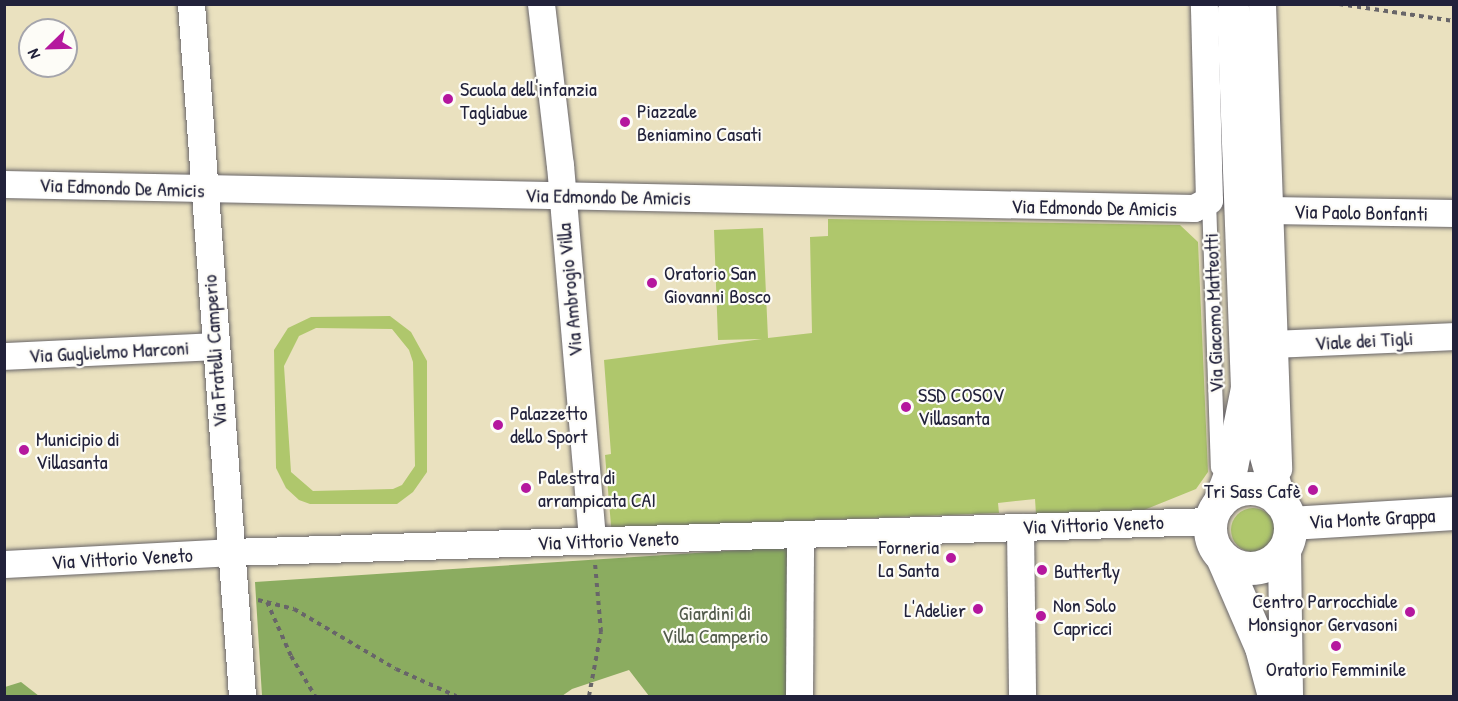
<!DOCTYPE html>
<html>
<head>
<meta charset="utf-8">
<style>
	body { margin:0 }
	#map { position:relative; width:1458px; height:701px; overflow:hidden; background:#eae1bf; font-family:"Patrick Hand",sans-serif }
	div>[style] { position:absolute }
	.green>* { inset:0; background:#afc76c }
	.round { border-radius:50% }
	.forest>* { inset:0; background:#8bac60 }
	.path>* { height:4px; margin-top:-2px; transform-origin:0; background:repeating-linear-gradient(90deg,#686569 0 4.5px,transparent 0 9px) }
	.roads { filter:drop-shadow(0 0 2px #686569) drop-shadow(0 0 2px #686569) }
	.service>* { height:14px; margin:-7px; padding:0 7px; transform-origin:7px; border-radius:7px; background:#fff }
	.minor>* { height:27px; margin:-13.5px; padding:0 13.5px; transform-origin:13.5px; border-radius:13.5px; background:#fff }
	.tertiary>* { height:33px; margin:-16.5px; padding:0 16.5px; transform-origin:16.5px; border-radius:16.5px; background:#fff }
	.tertiary>.ring { margin:-16.5px; padding:0; box-sizing:content-box; background:none; border:33px solid #fff; border-radius:50% }
	.dots>* { width:16px; height:16px; translate:-50% -50%; box-sizing:border-box; border:3px solid #fdfcf7; border-radius:50% }
	span { translate:-50% -50%; white-space:nowrap; text-align:center; line-height:1.15; -webkit-text-stroke:4.5px #fdfcf7; paint-order:stroke }
	.poi-label { font-size:20px; color:#22223b }
	.left { translate:0 -50%; text-align:left }
	.right { translate:-100% -50%; text-align:right }
	.street-label { font-size:20px; color:#22223b }
	.park-label { font-size:20px; color:#535c4c }
	.frame { position:absolute; inset:0; border:6px solid #22223b; pointer-events:none }
	.north { position:absolute; left:18px; top:18px; width:60px; height:60px; box-sizing:border-box; background:#fdfcf7; border:2px solid #a5a5ac; border-radius:50%; rotate:247deg; font-size:16px; font-weight:700; line-height:24px; text-align:center; color:#22223b }
	.north::after { content:''; display:block; margin:auto; width:21px; height:27px; background:#b5179e; clip-path:polygon(50% 0,100% 100%,50% 72%,0 100%) }
</style>
</head>
<body>
<div id="map">
	<div class="green">
		<div style="clip-path:polygon(828px 219px,1180px 225px,1198px 242px,1208px 472px,1196px 489px,1144px 510px,1036px 514px,1035px 499px,998px 503px,999px 513px,822px 520px,612px 537px,605px 455px,611px 454px,604px 360px,762px 339px,718px 340px,714px 230px,763px 228px,768px 338px,812px 333px,810px 237px,828px 236px)"></div>
		<div style="clip-path:polygon(evenodd,390px 316px,411px 332px,427px 361px,427px 472px,413px 492px,397px 504px,310px 504px,299px 500px,286px 488px,276px 468px,274px 350px,288px 328px,311px 317px,390px 316px,316px 328px,392px 329px,409px 350px,413px 362px,415px 466px,402px 485px,393px 489px,313px 491px,291px 472px,284px 366px,299px 336px,316px 328px)"></div>
		<div class="round" style="left:1231px;top:508px;width:44px;height:44px"></div>
	</div>
	<div class="forest">
		<div style="clip-path:polygon(787px 547px,786px 696px,649px 696px,629px 670px,572px 689px,562px 696px,262px 696px,255px 582px)"></div>
		<div style="clip-path:polygon(21px 682px,39px 696px,5px 696px,5px 687px)"></div>
	</div>
	<div class="path">
		<div style="left:1339px;top:4px;width:116px;rotate:8.4deg"></div>
		<div style="left:258px;top:600px;width:37px;rotate:14deg"></div>
		<div style="left:294px;top:609px;width:118px;rotate:30.5deg"></div>
		<div style="left:396px;top:669px;width:66px;rotate:24.2deg"></div>
		<div style="left:267px;top:602px;width:59px;rotate:66deg"></div>
		<div style="left:291px;top:656px;width:47px;rotate:59deg"></div>
		<div style="left:589px;top:696px;width:65px;rotate:-79.4deg"></div>
		<div style="left:601px;top:632px;width:68px;rotate:-95deg"></div>
	</div>
	<div class="roads">
		<div class="service">
			<div style="left:1209px;top:200px;width:268px;rotate:88.1deg"></div>
		</div>
		<div class="minor">
			<div style="left:191px;top:4px;width:694px;rotate:85.78deg"></div>
			<div style="left:541px;top:4px;width:162px;rotate:83.3deg"></div>
			<div style="left:560px;top:165px;width:376px;rotate:85.1deg"></div>
			<div style="left:1262px;top:4px;width:465px;rotate:88deg"></div>
			<div style="left:4px;top:184px;width:1190px;rotate:1.16deg"></div>
			<div style="left:1194px;top:208px;width:17px;rotate:-28deg"></div>
			<div style="left:1209px;top:200px;width:196px;rotate:-91.5deg"></div>
			<div style="left:1269px;top:210px;width:185px;rotate:0.9deg"></div>
			<div style="left:1274px;top:344px;width:180px;rotate:-2.5deg"></div>
			<div style="left:4px;top:356px;width:210px;rotate:-2.7deg"></div>
			<div style="left:1020px;top:527px;width:169px;rotate:89.3deg"></div>
			<div style="left:4px;top:564px;width:226px;rotate:-3deg"></div>
			<div style="left:230px;top:552px;width:981px;rotate:-1.81deg"></div>
			<div style="left:799px;top:696px;width:162px;rotate:-89.6deg"></div>
		</div>
		<div class="tertiary">
			<div style="left:1248px;top:393px;width:112px;rotate:74deg"></div>
			<div class="ring" style="left:1210px;top:488px;width:47px;height:47px"></div>
			<div style="left:1219px;top:503px;width:28px;rotate:-69deg"></div>
			<div style="left:1229px;top:477px;width:91px;rotate:-78.6deg"></div>
			<div style="left:1247px;top:388px;width:376px;rotate:-92.1deg"></div>
			<div style="left:1290px;top:523px;width:164px;rotate:-3.5deg"></div>
			<div style="left:1284px;top:550px;width:146px;rotate:89.2deg"></div>
			<div style="left:1222px;top:557px;width:98px;rotate:66.6deg"></div>
			<div style="left:1261px;top:647px;width:51px;rotate:75.1deg"></div>
		</div>
	</div>
	<div class="dots">
		<div style="left:448px;top:99px;background:#b5179e"></div>
		<div style="left:625px;top:122px;background:#b5179e"></div>
		<div style="left:652px;top:283px;background:#b5179e"></div>
		<div style="left:906px;top:407px;background:#b5179e"></div>
		<div style="left:498px;top:425px;background:#b5179e"></div>
		<div style="left:24px;top:450px;background:#b5179e"></div>
		<div style="left:526px;top:488px;background:#b5179e"></div>
		<div style="left:1313px;top:490px;background:#b5179e"></div>
		<div style="left:951px;top:558px;background:#b5179e"></div>
		<div style="left:1042px;top:570px;background:#b5179e"></div>
		<div style="left:978px;top:609px;background:#b5179e"></div>
		<div style="left:1410px;top:612px;background:#b5179e"></div>
		<div style="left:1041px;top:616px;background:#b5179e"></div>
		<div style="left:1336px;top:646px;background:#b5179e"></div>
	</div>
	<div class="poi-label">
		<span class="left" style="left:460px;top:100px">Scuola dell'infanzia<br>Tagliabue</span>
		<span class="left" style="left:637px;top:122px">Piazzale<br>Beniamino Casati</span>
		<span class="left" style="left:664px;top:284px">Oratorio San<br>Giovanni Bosco</span>
		<span class="left" style="left:918px;top:406px">SSD COSOV<br>Villasanta</span>
		<span class="left" style="left:510px;top:424px">Palazzetto<br>dello Sport</span>
		<span class="left" style="left:36px;top:450px">Municipio di<br>Villasanta</span>
		<span class="left" style="left:538px;top:488px">Palestra di<br>arrampicata CAI</span>
		<span class="right" style="left:1301px;top:490px">Tri Sass Cafè</span>
		<span class="right" style="left:939px;top:558px">Forneria<br>La Santa</span>
		<span class="left" style="left:1054px;top:570px">Butterfly</span>
		<span class="right" style="left:1398px;top:612px">Centro Parrocchiale<br>Monsignor Gervasoni</span>
		<span class="left" style="left:1053px;top:616px">Non Solo<br>Capricci</span>
		<span class="right" style="left:966px;top:609px">L'Adelier</span>
		<span style="left:1336px;top:668px">Oratorio Femminile</span>
	</div>
	<div class="street-label">
		<span style="left:122px;top:187px;rotate:2deg">Via Edmondo De Amicis</span>
		<span style="left:608px;top:196px;rotate:1deg">Via Edmondo De Amicis</span>
		<span style="left:1094px;top:207px;rotate:1deg">Via Edmondo De Amicis</span>
		<span style="left:1361px;top:212px;rotate:1deg">Via Paolo Bonfanti</span>
		<span style="left:569px;top:290px;rotate:-95deg">Via Ambrogio Villa</span>
		<span style="left:1213px;top:313px;rotate:-92deg">Via Giacomo Matteotti</span>
		<span style="left:1364px;top:340px;rotate:-3deg">Viale dei Tigli</span>
		<span style="left:109px;top:351px;rotate:-3deg">Via Guglielmo Marconi</span>
		<span style="left:214px;top:351px;rotate:-94deg">Via Fratelli Camperio</span>
		<span style="left:1372px;top:518px;rotate:-3deg">Via Monte Grappa</span>
		<span style="left:1093px;top:524px;rotate:-2deg">Via Vittorio Veneto</span>
		<span style="left:608px;top:540px;rotate:-2deg">Via Vittorio Veneto</span>
		<span style="left:122px;top:558px;rotate:-3deg">Via Vittorio Veneto</span>
	</div>
	<div class="park-label">
		<span style="left:715px;top:624px">Giardini di<br>Villa Camperio</span>
	</div>
	<div class="frame"></div>
	<div class="north">N</div>
</div>
</body>
</html>
